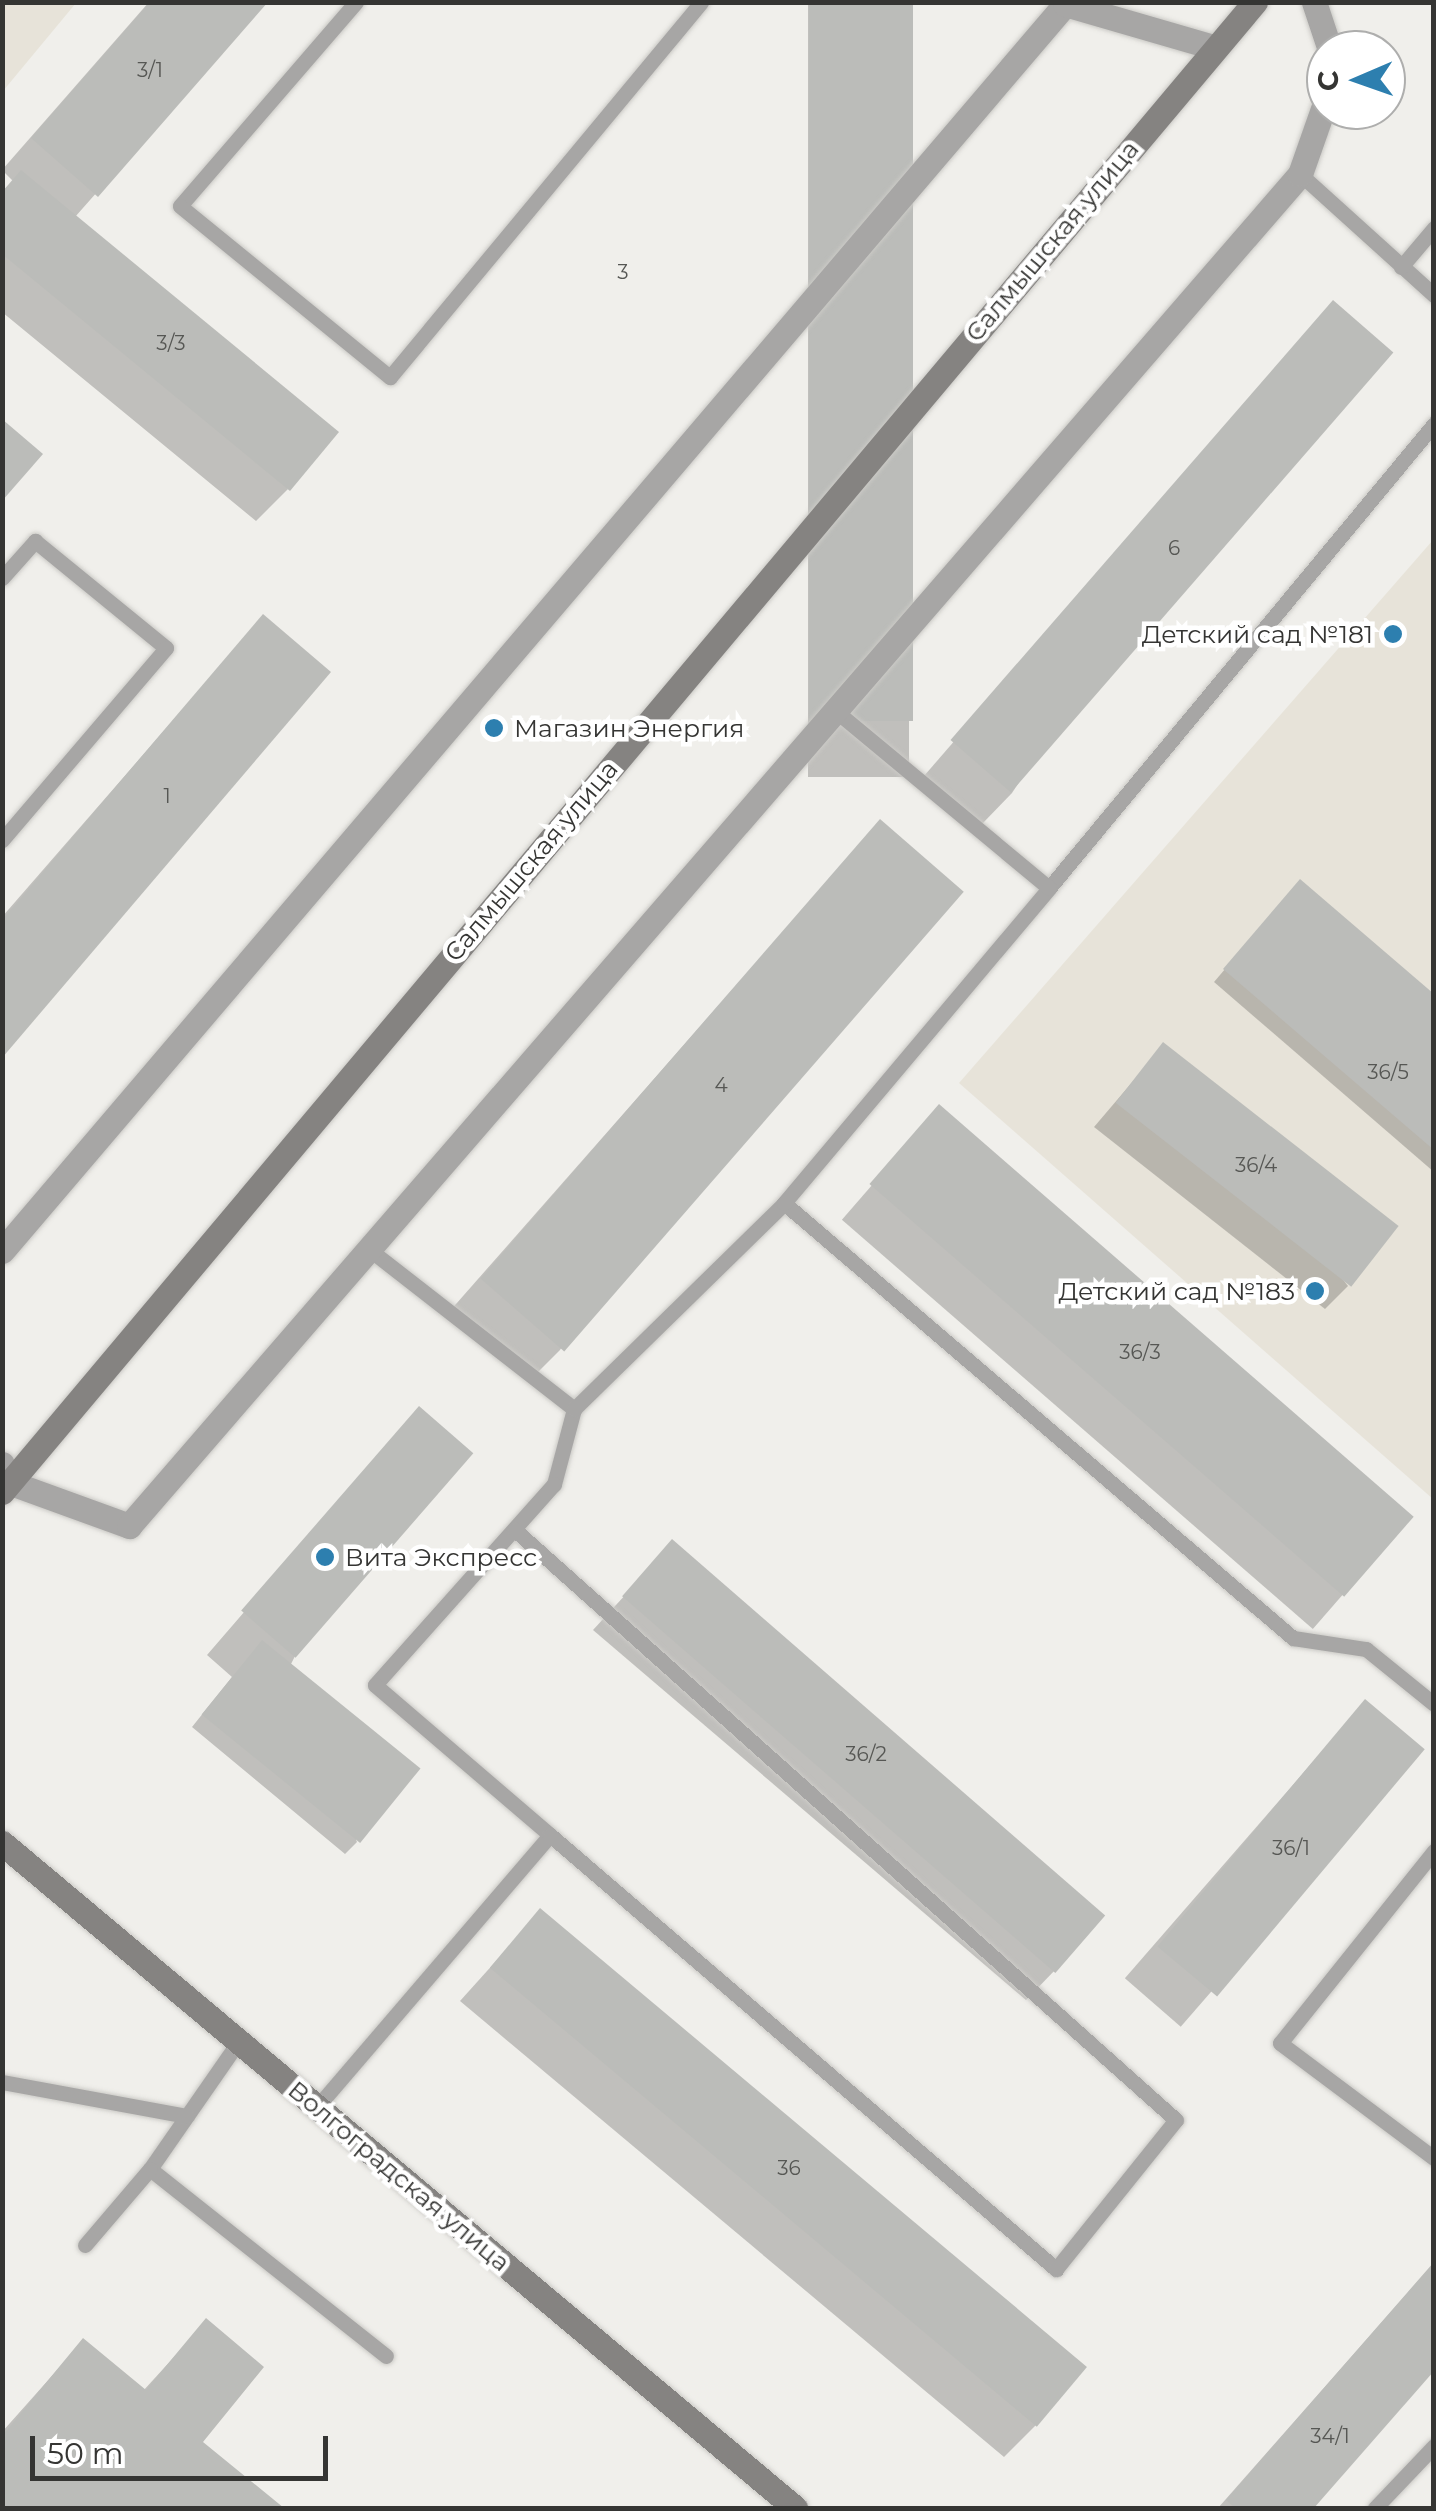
<!DOCTYPE html>
<html>
<head>
<meta charset="utf-8">
<style>
	body { margin:0 }
	#map { position:relative; width:1436px; height:2511px; overflow:hidden; background:#f0efeb; font-family:Montserrat,sans-serif }
	div>[style] { position:absolute }
	.built>* { inset:0; background:#e7e3d9 }
	.shadow>* { inset:0; background:#0003; transform-origin:0 0 }
	.building>* { inset:0; background:#bbbcb9; transform-origin:0 0 }
	.roads { filter:drop-shadow(0 0 2px #cbcac6) drop-shadow(0 0 2px #cbcac6) }
	.service>* { height:15px; margin:-7.5px; padding:0 7.5px; transform-origin:7.5px; border-radius:7.5px; background:#a7a6a5 }
	.minor>* { height:25px; margin:-12.5px; padding:0 12.5px; transform-origin:12.5px; border-radius:12.5px; background:#a7a6a5 }
	.secondary>* { height:25px; margin:-12.5px; padding:0 12.5px; transform-origin:12.5px; border-radius:12.5px; background:#858381 }
	.dots>* { width:28px; height:28px; translate:-50% -50%; box-sizing:border-box; border:5px solid #fff; border-radius:50% }
	span { translate:-50% -50%; white-space:nowrap; text-align:center; line-height:1.15; -webkit-text-stroke:9px #fff; paint-order:stroke }
	.number-label { font-size:20px; color:#565754 }
	.number-label span { -webkit-text-stroke-width:0 }
	.street-label { font-size:25px; color:#353533 }
	.poi-label { font-size:25px; color:#353533 }
	.right { translate:-100% -50%; text-align:right }
	.left { translate:0 -50%; text-align:left }
	.frame { position:absolute; inset:0; border:5px solid #353533; pointer-events:none }
	.north { position:absolute; left:1306px; top:30px; width:100px; height:100px; box-sizing:border-box; background:#fff; border:2px solid #aeaead; border-radius:50%; rotate:268deg; font-size:28px; font-weight:700; line-height:40px; text-align:center; color:#353533 }
	.north::after { content:''; display:block; margin:auto; width:35px; height:45px; background:#2d7faf; clip-path:polygon(50% 0,100% 100%,50% 72%,0 100%) }
	.scale { position:absolute; left:30px; top:2436px; width:298px; height:45px; box-sizing:border-box; border:5px solid #353533; border-top:0; padding-left:12px; font-size:30px; line-height:35px; white-space:nowrap; color:#353533; -webkit-text-stroke:8px #fff; paint-order:stroke }
</style>
</head>
<body>
<div id="map">
	<div class="built">
		<div style="clip-path:polygon(3px 2px,76px 3px,3px 91px,2px 3px)"></div>
		<div style="clip-path:polygon(1433px 540px,1433px 1499px,959px 1083px)"></div>
	</div>
	<div class="shadow">
		<div style="clip-path:polygon(149px 2px,265px 2px,75px 217px,288px 489px,256px 521px,2px 312px,2px 192px,13px 181px,2px 170px)"></div>
		<div style="left:808px;top:2px;width:101px;height:775px"></div>
		<div style="clip-path:polygon(1333px 304px,1012px 793px,981px 825px,924px 776px)"></div>
		<div style="clip-path:polygon(263px 617px,2px 1054px,2px 917px)"></div>
		<div style="clip-path:polygon(880px 822px,560px 1350px,528px 1382px,449px 1312px)"></div>
		<div style="clip-path:polygon(1289px 894px,1434px 997px,1434px 1172px,1214px 982px)"></div>
		<div style="clip-path:polygon(1163px 1046px,1348px 1286px,1325px 1309px,1094px 1127px)"></div>
		<div style="left:939px;top:1108px;width:624px;height:148px;rotate:41deg"></div>
		<div style="clip-path:polygon(419px 1410px,290px 1666px,357px 1842px,345px 1854px,192px 1727px,232px 1677px,207px 1655px)"></div>
		<div style="clip-path:polygon(673px 1543px,1057px 1968px,1026px 2000px,593px 1630px)"></div>
		<div style="left:1365px;top:1702px;width:74px;height:366px;rotate:41deg"></div>
		<div style="clip-path:polygon(540px 1912px,1036px 2425px,1004px 2457px,460px 2001px)"></div>
		<div style="clip-path:polygon(1434px 2263px,1434px 2368px,1311px 2508px,1218px 2508px)"></div>
		<div style="clip-path:polygon(206px 2322px,199px 2442px,280px 2508px,2px 2508px,2px 2432px,83px 2341px,143px 2391px)"></div>
	</div>
	<div class="building">
		<div style="clip-path:polygon(150px 2px,268px 2px,98px 197px,31px 138px)"></div>
		<div style="left:809px;top:2px;width:104px;height:719px"></div>
		<div style="clip-path:polygon(21px 170px,339px 432px,290px 491px,2px 254px,2px 192px)"></div>
		<div style="left:1333px;top:300px;width:80px;height:583px;rotate:41deg"></div>
		<div style="clip-path:polygon(2px 419px,43px 454px,2px 501px)"></div>
		<div style="clip-path:polygon(263px 614px,331px 672px,2px 1058px,2px 920px)"></div>
		<div style="left:880px;top:819px;width:111px;height:609px;rotate:41deg"></div>
		<div style="clip-path:polygon(1300px 879px,1434px 994px,1434px 1150px,1223px 969px)"></div>
		<div style="left:1163px;top:1042px;width:299px;height:77px;rotate:38deg"></div>
		<div style="left:939px;top:1104px;width:629px;height:106px;rotate:41deg"></div>
		<div style="left:419px;top:1406px;width:72px;height:271px;rotate:41deg"></div>
		<div style="left:672px;top:1539px;width:574px;height:76px;rotate:41deg"></div>
		<div style="left:262px;top:1640px;width:204px;height:96px;rotate:39deg"></div>
		<div style="left:1365px;top:1699px;width:78px;height:323px;rotate:40deg"></div>
		<div style="left:540px;top:1908px;width:714px;height:78px;rotate:40deg"></div>
		<div style="clip-path:polygon(1434px 2262px,1434px 2371px,1314px 2508px,1235px 2508px,1226px 2500px)"></div>
		<div style="clip-path:polygon(206px 2318px,264px 2367px,203px 2442px,284px 2508px,2px 2508px,2px 2436px,83px 2338px,146px 2390px)"></div>
	</div>
	<div class="roads">
		<div class="service">
			<div style="left:356px;top:2px;width:269px;rotate:130.8deg"></div>
			<div style="left:180px;top:206px;width:271px;rotate:39.2deg"></div>
			<div style="left:390px;top:377px;width:487px;rotate:-50.3deg"></div>
			<div style="left:1300px;top:174px;width:181px;rotate:42.1deg"></div>
			<div style="left:1401px;top:267px;width:51px;rotate:-49.8deg"></div>
			<div style="left:2px;top:578px;width:50px;rotate:-48.3deg"></div>
			<div style="left:35px;top:541px;width:169px;rotate:39.2deg"></div>
			<div style="left:166px;top:648px;width:253px;rotate:130.5deg"></div>
			<div style="left:1049px;top:888px;width:603px;rotate:-50.32deg"></div>
			<div style="left:784px;top:1203px;width:670px;rotate:40.52deg"></div>
			<div style="left:1293px;top:1638px;width:74px;rotate:8.6deg"></div>
			<div style="left:1366px;top:1649px;width:87px;rotate:39deg"></div>
			<div style="left:370px;top:1250px;width:259px;rotate:37.9deg"></div>
			<div style="left:574px;top:1409px;width:78px;rotate:104.9deg"></div>
			<div style="left:554px;top:1484px;width:269px;rotate:131.7deg"></div>
			<div style="left:375px;top:1685px;width:230px;rotate:40.6deg"></div>
			<div style="left:574px;top:1409px;width:294px;rotate:-44.4deg"></div>
			<div style="left:784px;top:1203px;width:412px;rotate:-49.9deg"></div>
			<div style="left:1049px;top:888px;width:274px;rotate:-140.3deg"></div>
			<div style="left:1434px;top:1851px;width:246px;rotate:128.7deg"></div>
			<div style="left:1280px;top:2043px;width:192px;rotate:36.8deg"></div>
			<div style="left:239px;top:2041px;width:156px;rotate:124.8deg"></div>
			<div style="left:150px;top:2169px;width:301px;rotate:38.4deg"></div>
			<div style="left:2px;top:2082px;width:188px;rotate:10.4deg"></div>
			<div style="left:317px;top:2107px;width:358px;rotate:-49.4deg"></div>
			<div style="left:550px;top:1835px;width:667px;rotate:40.62deg"></div>
			<div style="left:1056px;top:2269px;width:191px;rotate:-51.2deg"></div>
			<div style="left:1176px;top:2120px;width:886px;rotate:-138.25deg"></div>
			<div style="left:85px;top:2245px;width:100px;rotate:-49.5deg"></div>
			<div style="left:1375px;top:2508px;width:86px;rotate:-46.4deg"></div>
		</div>
		<div class="minor">
			<div style="left:1314px;top:2px;width:51px;rotate:71.6deg"></div>
			<div style="left:2px;top:1251px;width:1639px;rotate:-49.55deg"></div>
			<div style="left:1065px;top:4px;width:157px;rotate:16.2deg"></div>
			<div style="left:2px;top:1464px;width:21px;rotate:65deg"></div>
			<div style="left:11px;top:1483px;width:126px;rotate:20deg"></div>
			<div style="left:129px;top:1526px;width:1789px;rotate:-49.1deg"></div>
			<div style="left:1300px;top:174px;width:78px;rotate:-70.6deg"></div>
		</div>
		<div class="secondary">
			<div style="left:2px;top:1492px;width:1947px;rotate:-49.94deg"></div>
			<div style="left:2px;top:1843px;width:1035px;rotate:39.98deg"></div>
		</div>
	</div>
	<div class="dots">
		<div style="left:1393px;top:634px;background:#2d7faf"></div>
		<div style="left:494px;top:728px;background:#2d7faf"></div>
		<div style="left:1315px;top:1291px;background:#2d7faf"></div>
		<div style="left:325px;top:1557px;background:#2d7faf"></div>
	</div>
	<div class="number-label">
		<span style="left:150px;top:70px">3/1</span>
		<span style="left:623px;top:272px">3</span>
		<span style="left:171px;top:343px">3/3</span>
		<span style="left:1174px;top:548px">6</span>
		<span style="left:167px;top:796px">1</span>
		<span style="left:1388px;top:1072px">36/5</span>
		<span style="left:721px;top:1085px">4</span>
		<span style="left:1256px;top:1165px">36/4</span>
		<span style="left:1140px;top:1352px">36/3</span>
		<span style="left:866px;top:1754px">36/2</span>
		<span style="left:1291px;top:1848px">36/1</span>
		<span style="left:789px;top:2168px">36</span>
		<span style="left:1330px;top:2436px">34/1</span>
	</div>
	<div class="street-label">
		<span style="left:1052px;top:241px;rotate:-50deg">Салмышская улица</span>
		<span style="left:531px;top:861px;rotate:-50deg">Салмышская улица</span>
		<span style="left:399px;top:2176px;rotate:40deg">Волгоградская улица</span>
	</div>
	<div class="poi-label">
		<span class="right" style="left:1373px;top:634px">Детский сад №181</span>
		<span class="left" style="left:514px;top:728px">Магазин Энергия</span>
		<span class="right" style="left:1295px;top:1291px">Детский сад №183</span>
		<span class="left" style="left:345px;top:1557px">Вита Экспресс</span>
	</div>
	<div class="frame"></div>
	<div class="north">С</div>
	<div class="scale">50 m</div>
</div>
</body>
</html>
